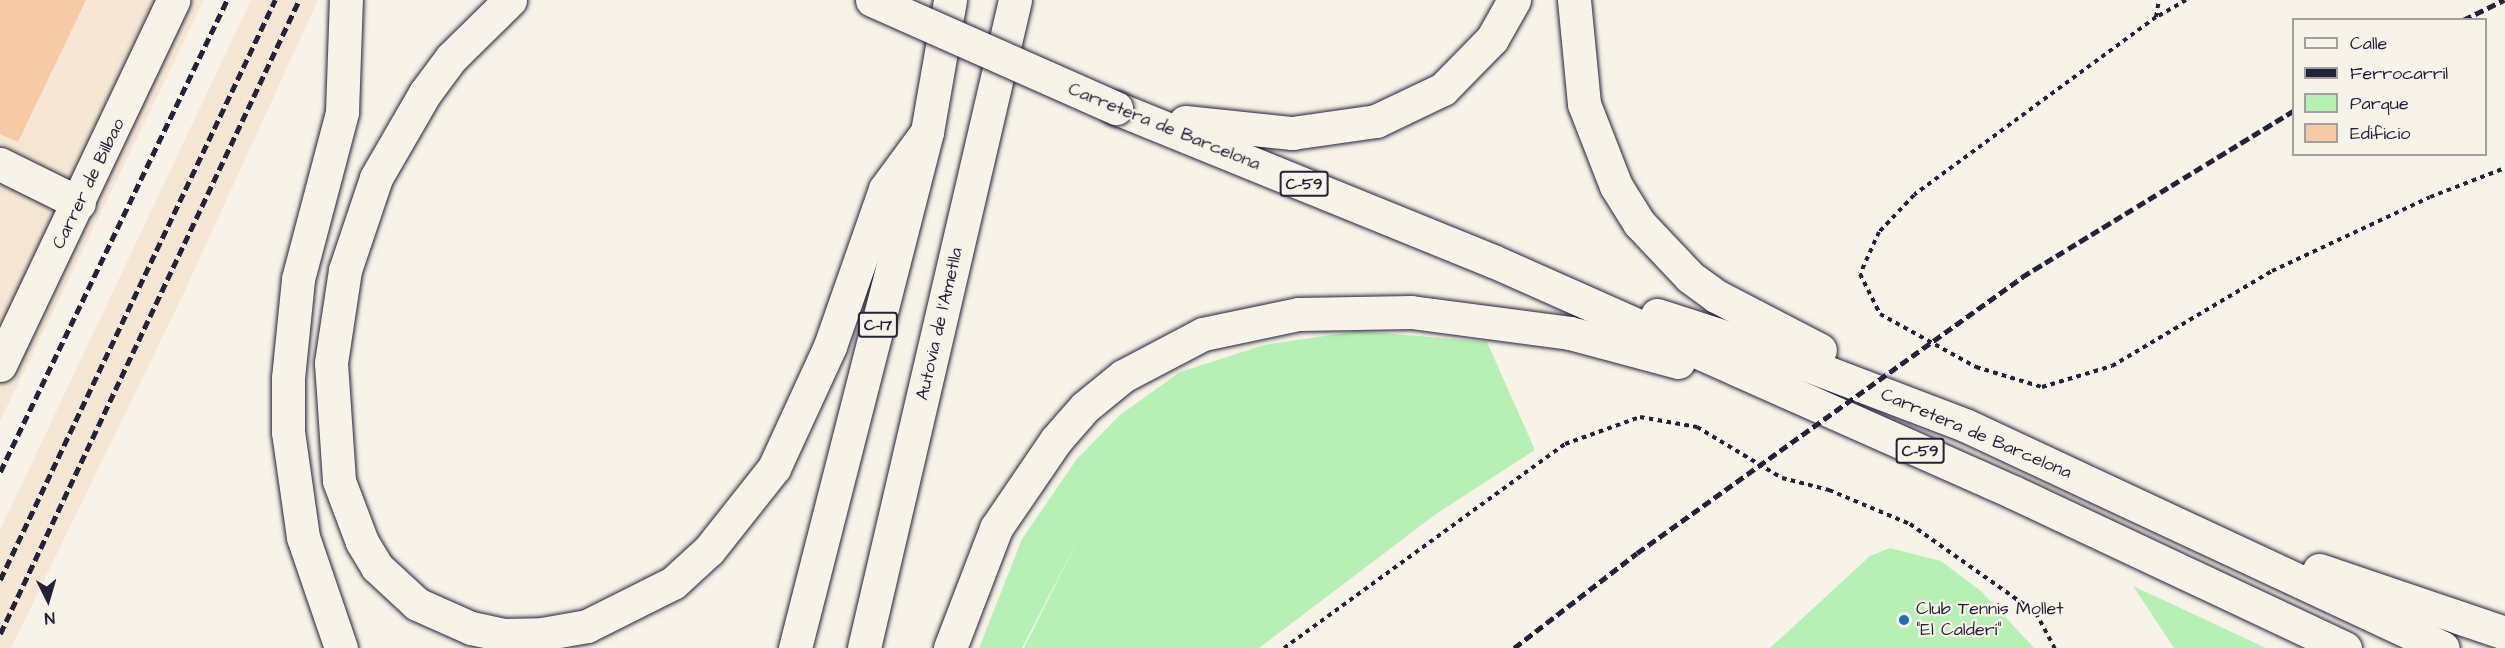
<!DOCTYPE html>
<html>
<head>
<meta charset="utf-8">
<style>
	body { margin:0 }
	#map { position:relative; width:2505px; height:648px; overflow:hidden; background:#f7f3e8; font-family:"Architects Daughter",sans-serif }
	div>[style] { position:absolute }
	.built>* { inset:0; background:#f6e7d4 }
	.green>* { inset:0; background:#b6f0b4 }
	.building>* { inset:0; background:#f5caa4 }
	.path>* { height:4px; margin-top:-2px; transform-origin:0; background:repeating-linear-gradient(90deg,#22223b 0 4.5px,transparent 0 9px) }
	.roads { filter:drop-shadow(0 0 2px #22223b) drop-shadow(0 0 2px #22223b) }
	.minor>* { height:33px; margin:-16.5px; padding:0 16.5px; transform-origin:16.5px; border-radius:16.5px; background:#f7f3e8 }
	.highway>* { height:33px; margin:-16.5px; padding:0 16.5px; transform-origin:16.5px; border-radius:16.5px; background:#f7f3e8 }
	.rail>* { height:4.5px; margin-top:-2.25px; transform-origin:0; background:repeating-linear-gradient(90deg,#22223b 0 9px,transparent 0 13.5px) }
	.bridges { filter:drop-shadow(0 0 2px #22223b) drop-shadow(0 0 2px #22223b) }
	.highway-bridge>* { height:33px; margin:-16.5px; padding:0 16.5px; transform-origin:16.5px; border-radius:16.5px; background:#f7f3e8 }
	.dots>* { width:16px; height:16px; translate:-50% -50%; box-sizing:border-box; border:3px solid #f7f3e8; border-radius:50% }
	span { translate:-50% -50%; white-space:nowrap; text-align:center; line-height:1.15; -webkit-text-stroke:4.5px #f7f3e8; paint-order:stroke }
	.shield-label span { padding:2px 4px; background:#f7f3e8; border:2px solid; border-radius:4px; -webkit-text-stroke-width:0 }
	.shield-label { font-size:16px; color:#22223b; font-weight:700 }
	.street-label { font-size:18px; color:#22223b }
	.poi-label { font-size:18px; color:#22223b }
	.left { translate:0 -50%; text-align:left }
	.legend { position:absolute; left:2292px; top:18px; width:195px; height:138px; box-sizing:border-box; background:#f7f3e8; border:2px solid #a29fa3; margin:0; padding:8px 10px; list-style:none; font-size:18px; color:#22223b }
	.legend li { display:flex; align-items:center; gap:12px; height:30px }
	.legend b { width:30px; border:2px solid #a29fa3 }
	.north { position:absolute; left:18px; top:570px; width:60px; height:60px; -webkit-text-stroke:4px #f7f3e8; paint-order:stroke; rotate:175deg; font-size:16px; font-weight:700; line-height:24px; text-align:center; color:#22223b }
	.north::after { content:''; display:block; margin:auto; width:21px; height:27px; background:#22223b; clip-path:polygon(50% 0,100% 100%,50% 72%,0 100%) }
</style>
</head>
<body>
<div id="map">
	<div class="built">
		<div style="clip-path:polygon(0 0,204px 0,0 421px)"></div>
		<div style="clip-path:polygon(251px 0,318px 0,181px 299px,11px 648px,0 648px,0 530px)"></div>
	</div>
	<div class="green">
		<div style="clip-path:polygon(1358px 331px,1487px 342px,1535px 450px,1436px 514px,1259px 648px,1024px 648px,1081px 534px,1022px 648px,979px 648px,1022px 539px,1076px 460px,1120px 415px,1180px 372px,1264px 345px)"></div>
		<div style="clip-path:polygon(1890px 548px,1941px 561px,1982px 592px,2034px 648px,1770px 648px,1870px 556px)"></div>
		<div style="clip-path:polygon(2133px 586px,2266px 648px,2174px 648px)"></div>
	</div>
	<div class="building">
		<div style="clip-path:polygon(0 0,86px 0,18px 142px,0 134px)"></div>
	</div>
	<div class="path">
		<div style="left:2186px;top:0;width:34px;rotate:150deg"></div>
		<div style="left:2156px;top:17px;width:300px;rotate:143.7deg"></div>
		<div style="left:1914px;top:195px;width:51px;rotate:133.4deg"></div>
		<div style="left:1879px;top:232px;width:46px;rotate:114.3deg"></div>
		<div style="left:1860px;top:274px;width:45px;rotate:63.4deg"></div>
		<div style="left:1880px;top:314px;width:110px;rotate:28.9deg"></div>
		<div style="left:1976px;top:367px;width:69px;rotate:16.9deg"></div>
		<div style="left:2042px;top:387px;width:73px;rotate:-16.7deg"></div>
		<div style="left:2112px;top:366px;width:186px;rotate:-30.7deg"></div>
		<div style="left:2272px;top:271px;width:174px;rotate:-25.1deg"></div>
		<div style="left:2430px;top:197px;width:80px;rotate:-21.1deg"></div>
		<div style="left:2156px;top:17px;width:17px;rotate:-80deg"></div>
		<div style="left:1284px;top:648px;width:347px;rotate:-36deg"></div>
		<div style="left:1565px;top:444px;width:80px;rotate:-19.8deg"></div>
		<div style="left:1640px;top:417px;width:58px;rotate:10deg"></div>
		<div style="left:1697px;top:427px;width:99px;rotate:31deg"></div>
		<div style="left:1782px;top:478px;width:49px;rotate:14.3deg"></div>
		<div style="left:1829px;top:490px;width:88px;rotate:22.8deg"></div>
		<div style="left:1910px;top:524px;width:154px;rotate:35.2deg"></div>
		<div style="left:2036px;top:613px;width:40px;rotate:62deg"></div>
	</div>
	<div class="roads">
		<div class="minor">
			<div style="left:0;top:164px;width:88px;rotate:26.3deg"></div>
			<div style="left:0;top:365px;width:404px;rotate:-64.6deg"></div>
		</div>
		<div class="highway">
			<div style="left:510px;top:0;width:83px;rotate:135.5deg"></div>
			<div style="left:451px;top:58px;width:44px;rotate:126.6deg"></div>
			<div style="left:425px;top:93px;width:98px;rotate:120deg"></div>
			<div style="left:376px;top:178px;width:97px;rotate:108.6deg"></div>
			<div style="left:345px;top:270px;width:94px;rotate:98.6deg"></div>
			<div style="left:331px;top:363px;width:118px;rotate:86.1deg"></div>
			<div style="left:339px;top:481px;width:65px;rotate:69.3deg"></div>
			<div style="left:362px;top:542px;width:29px;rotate:59deg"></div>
			<div style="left:377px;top:567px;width:54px;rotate:42.8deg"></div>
			<div style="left:417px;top:604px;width:59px;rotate:24deg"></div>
			<div style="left:471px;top:628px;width:33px;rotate:12deg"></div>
			<div style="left:503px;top:635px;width:39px;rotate:-1deg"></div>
			<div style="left:542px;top:634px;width:46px;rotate:-10.1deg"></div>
			<div style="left:587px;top:626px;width:96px;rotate:-26.6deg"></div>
			<div style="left:673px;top:583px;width:49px;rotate:-42.5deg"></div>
			<div style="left:709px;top:550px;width:105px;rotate:-51.6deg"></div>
			<div style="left:774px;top:468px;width:134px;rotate:-65.3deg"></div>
			<div style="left:830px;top:346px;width:166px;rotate:-70.7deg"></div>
			<div style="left:885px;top:189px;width:71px;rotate:-53.6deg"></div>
			<div style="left:1574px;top:0;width:104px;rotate:84.5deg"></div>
			<div style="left:1584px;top:104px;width:88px;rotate:68.7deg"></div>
			<div style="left:1616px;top:186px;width:44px;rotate:58.1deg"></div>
			<div style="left:1639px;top:223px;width:74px;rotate:46.6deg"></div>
			<div style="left:1690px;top:277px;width:32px;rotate:36deg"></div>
			<div style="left:1716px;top:296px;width:117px;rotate:27.4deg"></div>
			<div style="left:1116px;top:108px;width:407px;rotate:22.1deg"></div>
			<div style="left:1493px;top:261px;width:569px;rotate:23.95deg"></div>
			<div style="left:2013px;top:492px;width:367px;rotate:25.2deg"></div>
			<div style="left:1185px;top:122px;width:108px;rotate:5.9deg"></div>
			<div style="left:1292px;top:133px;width:85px;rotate:-8.1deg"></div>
			<div style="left:1376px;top:121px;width:74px;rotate:-25.5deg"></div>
			<div style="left:1443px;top:89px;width:70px;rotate:-45.6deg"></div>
			<div style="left:1492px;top:39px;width:45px;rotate:-60.6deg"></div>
			<div style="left:1657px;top:315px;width:133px;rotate:17.9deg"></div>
			<div style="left:1784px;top:356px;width:194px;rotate:20.9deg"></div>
			<div style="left:1965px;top:425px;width:527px;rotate:25.01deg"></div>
			<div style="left:2319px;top:570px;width:196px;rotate:18.7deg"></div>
			<div style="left:341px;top:648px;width:117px;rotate:-108.9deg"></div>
			<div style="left:303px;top:537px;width:106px;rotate:-98.1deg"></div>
			<div style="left:288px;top:432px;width:54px;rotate:-90deg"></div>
			<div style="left:288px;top:378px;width:100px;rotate:-84.2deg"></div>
			<div style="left:298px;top:279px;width:173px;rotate:-75.2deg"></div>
			<div style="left:342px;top:112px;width:112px;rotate:-88deg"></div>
			<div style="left:795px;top:648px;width:533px;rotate:-75.65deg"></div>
			<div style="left:927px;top:132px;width:134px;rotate:-80.1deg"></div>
			<div style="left:864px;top:648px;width:665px;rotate:-76.88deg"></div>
			<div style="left:950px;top:648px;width:129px;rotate:-69deg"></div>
			<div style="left:996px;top:528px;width:107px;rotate:-55.7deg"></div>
			<div style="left:1056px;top:440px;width:44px;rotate:-48.7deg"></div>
			<div style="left:1085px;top:407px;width:49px;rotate:-39.2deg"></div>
			<div style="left:1123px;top:376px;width:90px;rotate:-27.7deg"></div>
			<div style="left:1203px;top:334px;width:98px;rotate:-11.8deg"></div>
			<div style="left:1299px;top:314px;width:112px;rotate:-1deg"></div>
			<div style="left:1411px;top:312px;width:160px;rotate:7.5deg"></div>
			<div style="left:1570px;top:333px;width:112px;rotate:15deg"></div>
		</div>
	</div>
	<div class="rail">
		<div style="left:2463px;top:20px;width:46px;rotate:-26deg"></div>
		<div style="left:0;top:472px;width:524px;rotate:-64.32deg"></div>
		<div style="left:0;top:580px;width:642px;rotate:-64.63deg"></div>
		<div style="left:0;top:634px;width:701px;rotate:-64.75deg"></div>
		<div style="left:1514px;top:648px;width:155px;rotate:-37.7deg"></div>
		<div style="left:1637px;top:553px;width:474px;rotate:-35.6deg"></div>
		<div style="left:2022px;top:277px;width:319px;rotate:-31.5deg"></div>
	</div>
	<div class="bridges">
		<div class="highway-bridge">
			<div style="left:872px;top:0;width:267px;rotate:23.9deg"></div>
		</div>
	</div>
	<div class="dots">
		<div style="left:1904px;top:620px;background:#1f6fb2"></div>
	</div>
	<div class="shield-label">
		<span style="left:1304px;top:184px">C-59</span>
		<span style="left:878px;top:325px">C-17</span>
		<span style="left:1920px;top:451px">C-59</span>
	</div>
	<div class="street-label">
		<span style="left:1164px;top:127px;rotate:22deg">Carretera de Barcelona</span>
		<span style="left:89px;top:184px;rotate:-64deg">Carrer de Bilbao</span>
		<span style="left:940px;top:324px;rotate:-77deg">Autovia de l'Ametlla</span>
		<span style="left:1976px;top:434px;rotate:23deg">Carretera de Barcelona</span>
	</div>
	<div class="poi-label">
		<span class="left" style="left:1916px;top:620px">Club Tennis Mollet<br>"El Calderí"</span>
	</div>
	<ul class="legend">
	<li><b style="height:8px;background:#f7f3e8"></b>Calle</li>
	<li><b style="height:8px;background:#22223b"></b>Ferrocarril</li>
	<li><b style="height:16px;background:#b6f0b4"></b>Parque</li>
	<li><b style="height:16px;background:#f5caa4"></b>Edificio</li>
	</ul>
	<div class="north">N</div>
</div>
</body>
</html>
